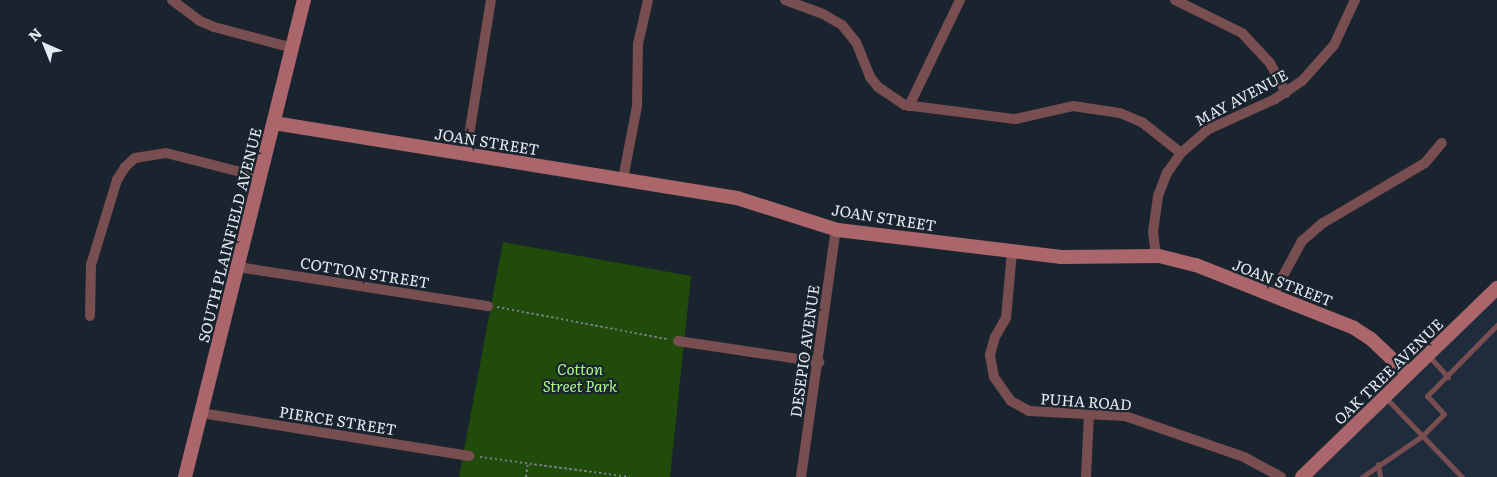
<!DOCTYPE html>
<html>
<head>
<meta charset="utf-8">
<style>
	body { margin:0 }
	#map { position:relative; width:1497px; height:477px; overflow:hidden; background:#1a242f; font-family:Literata,serif }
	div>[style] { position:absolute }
	.built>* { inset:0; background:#1e2c3c }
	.green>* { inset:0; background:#204b0a }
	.path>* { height:2px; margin-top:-1px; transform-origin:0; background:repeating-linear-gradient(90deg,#747c86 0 2.5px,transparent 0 5px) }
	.lane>* { height:5px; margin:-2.5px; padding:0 2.5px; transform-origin:2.5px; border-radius:2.5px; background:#794e50 }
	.street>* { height:10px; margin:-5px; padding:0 5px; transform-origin:5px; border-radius:5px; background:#794e50 }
	.secondary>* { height:14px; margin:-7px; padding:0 7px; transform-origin:7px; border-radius:7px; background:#aa666a }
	span { translate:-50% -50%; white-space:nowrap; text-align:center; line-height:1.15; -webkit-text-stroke:4.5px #1a242f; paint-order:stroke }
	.street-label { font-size:15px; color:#e4ebf2 }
	.park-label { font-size:15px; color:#aaf88c; font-style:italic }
	.north { position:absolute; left:20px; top:20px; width:50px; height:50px; -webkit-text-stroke:4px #1a242f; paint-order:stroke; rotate:316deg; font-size:14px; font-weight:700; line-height:20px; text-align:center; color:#e4ebf2 }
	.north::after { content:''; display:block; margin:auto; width:18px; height:22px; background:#e4ebf2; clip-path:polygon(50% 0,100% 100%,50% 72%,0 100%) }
</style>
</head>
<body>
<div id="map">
	<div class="built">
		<div style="clip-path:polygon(1497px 298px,1497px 477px,1310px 477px)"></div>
	</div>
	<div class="green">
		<div style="clip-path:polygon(503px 242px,691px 276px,670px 477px,459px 477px)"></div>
	</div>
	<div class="path">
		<div style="left:497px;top:307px;width:173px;rotate:10.7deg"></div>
		<div style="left:480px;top:457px;width:151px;rotate:7.6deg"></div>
		<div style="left:526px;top:477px;width:14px;rotate:-82deg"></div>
	</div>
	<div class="lane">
		<div style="left:1428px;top:355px;width:30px;rotate:48deg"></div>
		<div style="left:1385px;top:397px;width:111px;rotate:46.1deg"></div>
		<div style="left:1378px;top:464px;width:13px;rotate:81deg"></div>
		<div style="left:1362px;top:477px;width:73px;rotate:-34.3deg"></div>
		<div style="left:1422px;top:436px;width:31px;rotate:-45deg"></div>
		<div style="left:1444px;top:414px;width:25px;rotate:-133deg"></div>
		<div style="left:1427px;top:396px;width:100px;rotate:-45.4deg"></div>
	</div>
	<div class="street">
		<div style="left:172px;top:0;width:35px;rotate:37deg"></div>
		<div style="left:200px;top:21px;width:15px;rotate:23deg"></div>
		<div style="left:214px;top:27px;width:82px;rotate:14.9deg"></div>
		<div style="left:785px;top:0;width:40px;rotate:20.2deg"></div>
		<div style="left:823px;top:14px;width:22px;rotate:30deg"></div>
		<div style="left:842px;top:25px;width:22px;rotate:51deg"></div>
		<div style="left:856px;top:42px;width:38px;rotate:68deg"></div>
		<div style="left:870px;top:77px;width:13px;rotate:51deg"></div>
		<div style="left:878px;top:87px;width:32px;rotate:34deg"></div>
		<div style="left:905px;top:105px;width:111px;rotate:7.3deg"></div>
		<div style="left:1015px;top:119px;width:59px;rotate:-12.6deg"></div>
		<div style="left:1073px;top:106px;width:48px;rotate:8.5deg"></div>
		<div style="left:1120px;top:113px;width:25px;rotate:23deg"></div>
		<div style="left:1143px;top:123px;width:48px;rotate:38.3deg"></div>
		<div style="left:1175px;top:0;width:75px;rotate:26.2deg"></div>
		<div style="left:1242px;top:33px;width:41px;rotate:47deg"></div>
		<div style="left:1270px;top:63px;width:34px;rotate:62deg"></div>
		<div style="left:909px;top:106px;width:118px;rotate:-64.3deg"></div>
		<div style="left:466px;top:154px;width:156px;rotate:-80.8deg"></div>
		<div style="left:623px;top:179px;width:74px;rotate:-79.1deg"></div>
		<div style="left:637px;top:106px;width:62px;rotate:-89.1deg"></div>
		<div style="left:638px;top:44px;width:45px;rotate:-77.2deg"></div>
		<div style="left:1012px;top:251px;width:67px;rotate:95.1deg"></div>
		<div style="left:1006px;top:318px;width:22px;rotate:120deg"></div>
		<div style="left:995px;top:337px;width:19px;rotate:106deg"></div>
		<div style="left:990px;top:355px;width:22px;rotate:80deg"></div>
		<div style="left:994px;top:377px;width:29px;rotate:55deg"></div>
		<div style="left:1011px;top:401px;width:21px;rotate:29deg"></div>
		<div style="left:1029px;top:411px;width:96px;rotate:3deg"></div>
		<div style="left:1125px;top:416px;width:126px;rotate:19deg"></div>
		<div style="left:1244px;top:457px;width:42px;rotate:28.4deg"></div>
		<div style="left:1156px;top:256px;width:24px;rotate:-97deg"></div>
		<div style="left:1153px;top:232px;width:36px;rotate:-82deg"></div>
		<div style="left:1158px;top:196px;width:25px;rotate:-69deg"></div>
		<div style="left:1167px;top:173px;width:24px;rotate:-55deg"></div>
		<div style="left:1181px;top:153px;width:35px;rotate:-41deg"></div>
		<div style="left:1207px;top:130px;width:75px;rotate:-24.5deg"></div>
		<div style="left:1275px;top:99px;width:32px;rotate:-34deg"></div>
		<div style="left:1302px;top:81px;width:48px;rotate:-48.4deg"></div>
		<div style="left:1334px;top:45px;width:50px;rotate:-65deg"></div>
		<div style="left:238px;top:267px;width:253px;rotate:8.9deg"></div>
		<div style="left:1272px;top:296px;width:63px;rotate:-61.4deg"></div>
		<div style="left:1302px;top:241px;width:28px;rotate:-41deg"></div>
		<div style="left:1323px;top:223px;width:118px;rotate:-30.5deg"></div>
		<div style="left:1425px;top:163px;width:26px;rotate:-50deg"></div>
		<div style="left:90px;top:316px;width:51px;rotate:-88.9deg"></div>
		<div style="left:91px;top:265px;width:89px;rotate:-73deg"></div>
		<div style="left:117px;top:180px;width:15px;rotate:-58deg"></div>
		<div style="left:125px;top:167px;width:13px;rotate:-42deg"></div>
		<div style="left:135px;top:158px;width:31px;rotate:-9deg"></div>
		<div style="left:166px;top:153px;width:97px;rotate:14.3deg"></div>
		<div style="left:678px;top:341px;width:143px;rotate:8.5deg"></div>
		<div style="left:201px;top:413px;width:272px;rotate:9.1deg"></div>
		<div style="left:801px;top:477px;width:250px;rotate:-82deg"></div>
		<div style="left:1086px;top:477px;width:64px;rotate:-87.3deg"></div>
	</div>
	<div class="secondary">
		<div style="left:274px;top:123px;width:469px;rotate:9.2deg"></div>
		<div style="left:737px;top:198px;width:106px;rotate:17.6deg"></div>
		<div style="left:838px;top:230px;width:225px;rotate:6.9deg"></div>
		<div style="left:1061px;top:257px;width:98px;rotate:-0.6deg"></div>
		<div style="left:1159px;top:256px;width:38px;rotate:14deg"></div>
		<div style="left:1196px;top:265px;width:170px;rotate:21.7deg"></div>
		<div style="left:1354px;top:328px;width:20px;rotate:33deg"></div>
		<div style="left:1371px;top:339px;width:51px;rotate:43.4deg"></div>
		<div style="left:185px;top:477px;width:492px;rotate:-76deg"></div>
		<div style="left:1302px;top:477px;width:272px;rotate:-44.1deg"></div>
	</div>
	<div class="street-label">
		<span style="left:1241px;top:97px;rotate:-28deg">MAY AVENUE</span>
		<span style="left:487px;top:141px;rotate:9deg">JOAN STREET</span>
		<span style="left:884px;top:217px;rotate:9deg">JOAN STREET</span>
		<span style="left:229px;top:235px;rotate:-76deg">SOUTH PLAINFIELD AVENUE</span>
		<span style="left:365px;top:272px;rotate:9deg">COTTON STREET</span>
		<span style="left:1283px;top:282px;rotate:21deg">JOAN STREET</span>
		<span style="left:804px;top:351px;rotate:-82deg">DESEPIO AVENUE</span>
		<span style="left:1388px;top:371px;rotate:-44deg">OAK TREE AVENUE</span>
		<span style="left:1086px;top:401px;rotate:4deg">PUHA ROAD</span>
		<span style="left:338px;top:420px;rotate:9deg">PIERCE STREET</span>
	</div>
	<div class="park-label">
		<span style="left:580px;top:377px">Cotton<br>Street Park</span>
	</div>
	<div class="north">N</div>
</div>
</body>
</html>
